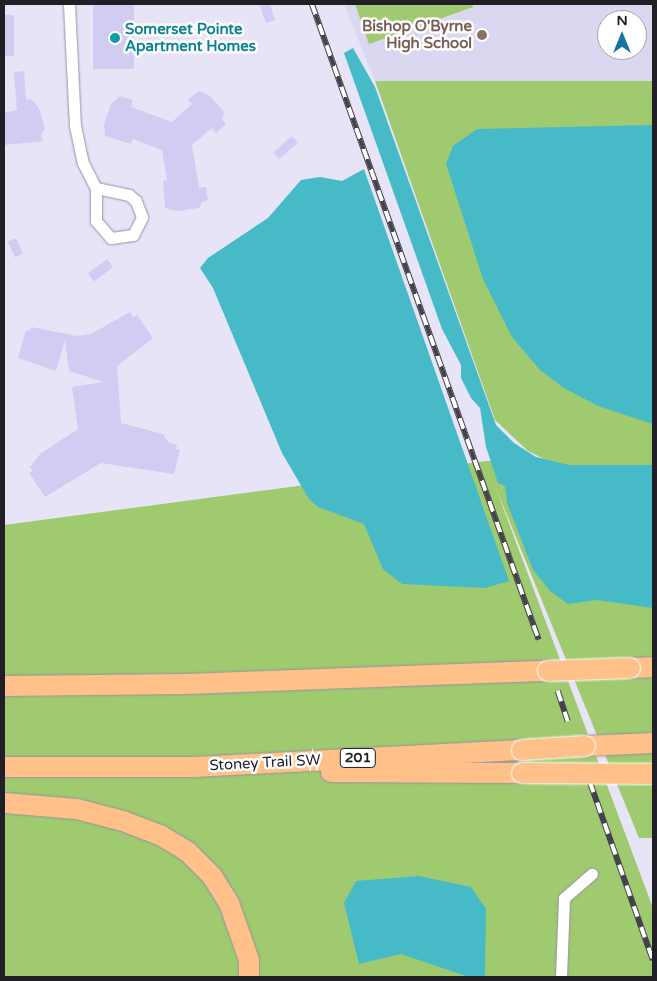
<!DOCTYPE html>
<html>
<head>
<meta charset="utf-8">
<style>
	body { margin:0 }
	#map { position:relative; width:657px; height:981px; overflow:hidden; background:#e7e4f7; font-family:"Varela Round",sans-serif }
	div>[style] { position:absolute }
	.built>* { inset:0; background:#dad7f0 }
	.green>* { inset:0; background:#a0ca6f }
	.water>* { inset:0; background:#46bac6 }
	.building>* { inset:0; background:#d1ccf1; transform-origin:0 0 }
	.roads { filter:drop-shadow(0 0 1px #9693a4) drop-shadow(0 0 1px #9693a4) }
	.street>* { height:11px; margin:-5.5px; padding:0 5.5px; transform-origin:5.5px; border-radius:5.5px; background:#fff }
	.highway>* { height:20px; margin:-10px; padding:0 10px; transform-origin:10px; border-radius:10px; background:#ffc089 }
	.rail>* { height:5.5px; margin-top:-2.75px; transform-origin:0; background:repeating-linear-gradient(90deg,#fff 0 11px,#44434c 0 22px); box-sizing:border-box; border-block:1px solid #44434c }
	.bridges { filter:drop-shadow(0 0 1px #fff) drop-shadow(0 0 1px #fff) }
	.highway-bridge>* { height:20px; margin:-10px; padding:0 10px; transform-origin:10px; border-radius:10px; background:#ffc089 }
	.dots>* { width:14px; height:14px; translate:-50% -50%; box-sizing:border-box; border:2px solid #fff; border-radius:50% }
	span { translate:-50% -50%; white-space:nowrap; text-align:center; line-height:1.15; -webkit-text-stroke:5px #fff; paint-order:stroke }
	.shield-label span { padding:1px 4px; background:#fff; border:1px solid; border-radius:4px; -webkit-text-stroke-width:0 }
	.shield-label { font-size:14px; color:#201f26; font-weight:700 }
	.education-label { font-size:15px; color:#785e54; font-weight:700 }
	.right { translate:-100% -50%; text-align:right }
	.culture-label { font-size:15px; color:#0d838f; font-weight:700 }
	.left { translate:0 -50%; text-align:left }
	.street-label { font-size:15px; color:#201f26 }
	.frame { position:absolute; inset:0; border:5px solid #201f26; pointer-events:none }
	.north { position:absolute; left:597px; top:10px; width:50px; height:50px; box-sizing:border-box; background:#fff; border:1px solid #a6a5a8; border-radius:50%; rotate:0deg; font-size:14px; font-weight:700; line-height:20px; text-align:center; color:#201f26 }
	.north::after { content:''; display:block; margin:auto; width:18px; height:22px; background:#1674a2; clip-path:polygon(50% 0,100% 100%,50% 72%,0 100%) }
</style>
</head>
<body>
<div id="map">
	<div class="built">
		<div style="clip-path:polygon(evenodd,344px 4px,653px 4px,653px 81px,375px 81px,344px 4px,607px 20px,637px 20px,637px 50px,607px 50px,607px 20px)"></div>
	</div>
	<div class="green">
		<div style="clip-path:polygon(355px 4px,472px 4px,473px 7px,369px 44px)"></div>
		<div style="clip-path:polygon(375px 81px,653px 81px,653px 838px,639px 838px,495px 486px,653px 908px,653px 977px,4px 977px,4px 525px,486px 461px,548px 461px,528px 451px,495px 420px)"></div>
	</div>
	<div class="water">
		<div style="clip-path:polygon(353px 48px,375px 87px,496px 425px,514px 443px,536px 457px,569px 465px,653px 465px,653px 608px,597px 600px,568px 604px,550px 591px,533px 570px,507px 503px,505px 486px,498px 483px,486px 447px,480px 408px,471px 398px,461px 378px,461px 365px,442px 329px,344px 53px)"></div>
		<div style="clip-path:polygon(653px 125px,653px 424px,598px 406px,564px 388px,540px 370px,512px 337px,483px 279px,446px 164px,453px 146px,477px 129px)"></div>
		<div style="clip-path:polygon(364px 169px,509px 581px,485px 588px,402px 584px,383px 569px,364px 524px,318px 507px,309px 499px,282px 453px,213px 288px,200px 268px,208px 258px,268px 218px,301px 180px,320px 177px,342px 181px)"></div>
		<div style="clip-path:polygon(419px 876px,471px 887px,486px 909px,485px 977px,469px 977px,401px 954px,359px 964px,344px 903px,356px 881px)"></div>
	</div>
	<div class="building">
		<div style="left:93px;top:4px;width:41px;height:65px"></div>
		<div style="clip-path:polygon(259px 4px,270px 4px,275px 20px,266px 23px)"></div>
		<div style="left:4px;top:15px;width:10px;height:41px"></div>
		<div style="clip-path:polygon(24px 71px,26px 100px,31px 99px,39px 108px,45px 129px,41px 135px,43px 141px,4px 145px,4px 113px,17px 110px,14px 72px)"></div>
		<div style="clip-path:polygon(199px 91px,210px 96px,224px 112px,222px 119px,226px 124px,216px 133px,212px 128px,192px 145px,199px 188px,206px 187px,208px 200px,202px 202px,199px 208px,177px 211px,165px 208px,163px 181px,167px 180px,162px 150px,133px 139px,131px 144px,105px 136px,104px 124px,111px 104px,120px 96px,133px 100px,131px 107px,172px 122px,192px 104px,188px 100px)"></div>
		<div style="left:292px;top:136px;width:9px;height:25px;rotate:49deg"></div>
		<div style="left:16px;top:238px;width:17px;height:9px;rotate:65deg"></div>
		<div style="left:107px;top:259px;width:10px;height:24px;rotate:53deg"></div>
		<div style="clip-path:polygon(130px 312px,133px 317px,137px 315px,153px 338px,117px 366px,121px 423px,163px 434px,168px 442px,177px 445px,176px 449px,180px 450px,174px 474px,101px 463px,45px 497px,29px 473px,33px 471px,30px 467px,40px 454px,78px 429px,72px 387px,104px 382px,69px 371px,65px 340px,56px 371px,18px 358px,26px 330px,30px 331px,31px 327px,77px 336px,91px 334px)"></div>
	</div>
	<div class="roads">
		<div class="street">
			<div style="left:69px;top:4px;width:122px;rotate:87.2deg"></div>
			<div style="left:75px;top:126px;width:38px;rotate:78deg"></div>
			<div style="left:83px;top:163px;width:28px;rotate:63deg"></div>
			<div style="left:96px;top:188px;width:33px;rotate:90deg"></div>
			<div style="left:96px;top:221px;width:23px;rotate:49deg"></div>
			<div style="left:111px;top:238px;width:22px;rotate:-8deg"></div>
			<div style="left:133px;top:235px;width:20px;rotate:-63deg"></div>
			<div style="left:142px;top:217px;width:17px;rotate:-111deg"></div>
			<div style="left:136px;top:201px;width:9px;rotate:-139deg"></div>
			<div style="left:129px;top:195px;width:34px;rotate:-168deg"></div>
			<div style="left:561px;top:977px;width:79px;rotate:-87.8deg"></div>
			<div style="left:564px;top:898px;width:37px;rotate:-41deg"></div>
		</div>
		<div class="highway">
			<div style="left:630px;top:668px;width:23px;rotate:-2deg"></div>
			<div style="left:4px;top:686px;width:182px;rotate:-0.6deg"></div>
			<div style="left:186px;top:684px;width:362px;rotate:-2.1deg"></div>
			<div style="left:585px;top:746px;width:68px;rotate:-2.5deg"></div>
			<div style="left:4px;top:767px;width:190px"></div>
			<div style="left:194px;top:767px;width:328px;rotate:-3deg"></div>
			<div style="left:331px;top:772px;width:191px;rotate:0.3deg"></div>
			<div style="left:4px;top:803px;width:73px;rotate:4.7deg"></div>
			<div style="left:77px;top:809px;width:48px;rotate:14.6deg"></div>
			<div style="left:123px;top:821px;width:40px;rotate:21deg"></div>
			<div style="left:160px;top:835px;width:33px;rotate:31deg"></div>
			<div style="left:188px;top:852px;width:34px;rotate:45deg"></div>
			<div style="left:212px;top:876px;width:32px;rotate:58deg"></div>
			<div style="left:229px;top:903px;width:60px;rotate:70.7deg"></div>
			<div style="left:249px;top:960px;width:17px;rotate:90deg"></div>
		</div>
	</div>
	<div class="rail">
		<div style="left:312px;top:4px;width:675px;rotate:70.36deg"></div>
		<div style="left:558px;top:691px;width:32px;rotate:72deg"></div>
		<div style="left:590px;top:782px;width:189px;rotate:70.5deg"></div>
	</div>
	<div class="bridges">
		<div class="highway-bridge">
			<div style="left:548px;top:671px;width:82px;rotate:-2.1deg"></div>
			<div style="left:522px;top:750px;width:63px;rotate:-3.6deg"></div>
			<div style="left:522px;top:773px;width:131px;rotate:0.4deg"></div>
		</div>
	</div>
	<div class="dots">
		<div style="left:482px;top:35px;background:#8d6e63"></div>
		<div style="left:115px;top:38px;background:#0f9aa8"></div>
	</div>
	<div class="shield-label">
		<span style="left:358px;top:758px">201</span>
	</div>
	<div class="education-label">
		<span class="right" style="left:472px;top:35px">Bishop O'Byrne<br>High School</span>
	</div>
	<div class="culture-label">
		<span class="left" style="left:125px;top:38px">Somerset Pointe<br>Apartment Homes</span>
	</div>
	<div class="street-label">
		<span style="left:265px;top:763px;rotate:-3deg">Stoney Trail SW</span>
	</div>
	<div class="frame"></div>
	<div class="north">N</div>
</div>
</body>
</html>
